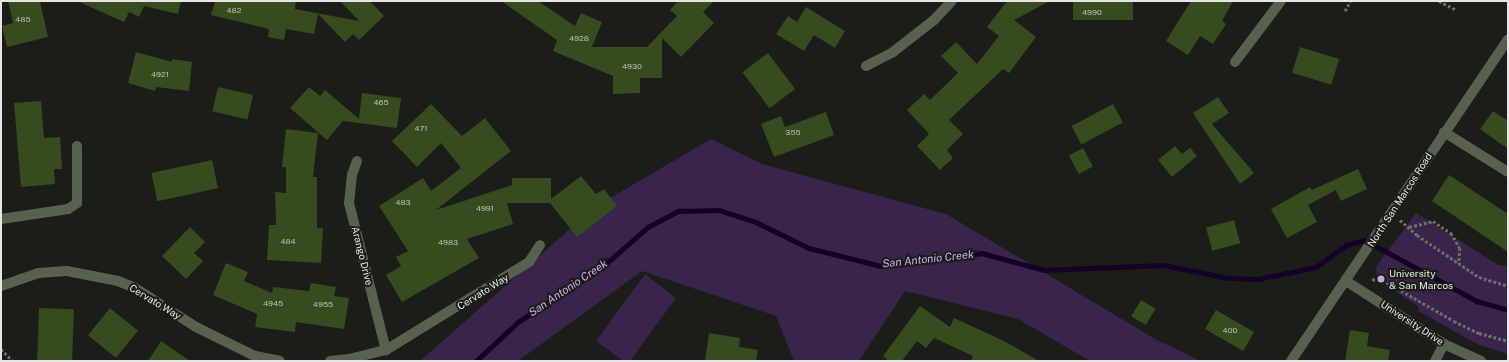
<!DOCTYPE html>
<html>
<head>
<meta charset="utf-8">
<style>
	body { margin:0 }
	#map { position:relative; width:1509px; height:362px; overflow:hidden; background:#1a1d18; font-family:"Public Sans",sans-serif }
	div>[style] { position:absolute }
	.green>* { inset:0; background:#39254b }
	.stream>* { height:4.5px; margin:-2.25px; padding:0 2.25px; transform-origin:2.25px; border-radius:2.25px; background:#160226 }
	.building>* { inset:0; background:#364b1e; transform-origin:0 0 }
	.path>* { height:2.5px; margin-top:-1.25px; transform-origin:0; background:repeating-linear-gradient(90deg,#6b6d69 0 3px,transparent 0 5px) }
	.minor>* { height:10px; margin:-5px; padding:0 5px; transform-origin:5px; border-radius:5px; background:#57624e }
	.dots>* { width:11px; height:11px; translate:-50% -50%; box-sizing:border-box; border:2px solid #1a1d18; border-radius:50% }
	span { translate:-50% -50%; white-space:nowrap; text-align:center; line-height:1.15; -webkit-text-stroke:4px #1a1d18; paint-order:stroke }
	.number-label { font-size:8px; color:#bac0b2 }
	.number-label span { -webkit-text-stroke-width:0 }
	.street-label { font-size:10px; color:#e6e7e4 }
	.poi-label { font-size:10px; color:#e6e7e4 }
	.left { translate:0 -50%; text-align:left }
	.water-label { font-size:11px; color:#d2aff6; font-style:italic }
	.frame { position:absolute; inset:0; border:2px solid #e6e7e4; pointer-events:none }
</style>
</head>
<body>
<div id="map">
	<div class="green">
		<div style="clip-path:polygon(711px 139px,762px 164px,946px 214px,1155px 339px,1201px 361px,1090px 361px,1018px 319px,905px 291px,859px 361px,794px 361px,776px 316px,642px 271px,518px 361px,420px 361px,595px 207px)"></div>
		<div style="clip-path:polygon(1416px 213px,1498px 265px,1508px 266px,1508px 354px,1477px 344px,1418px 311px,1419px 307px,1386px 285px,1387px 280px,1377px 276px,1376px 267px)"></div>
		<div style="clip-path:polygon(645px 274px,676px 298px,630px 361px,623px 361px,596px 341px)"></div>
	</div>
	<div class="stream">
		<div style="left:476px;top:361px;width:57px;rotate:-42.9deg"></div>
		<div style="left:518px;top:322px;width:98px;rotate:-32.9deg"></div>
		<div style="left:600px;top:269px;width:64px;rotate:-41.2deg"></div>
		<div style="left:648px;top:227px;width:34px;rotate:-28deg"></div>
		<div style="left:678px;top:211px;width:41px;rotate:-1.4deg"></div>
		<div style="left:719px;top:210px;width:39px;rotate:18deg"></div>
		<div style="left:756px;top:222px;width:59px;rotate:26.1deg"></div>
		<div style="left:809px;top:248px;width:74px;rotate:14deg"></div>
		<div style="left:881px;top:266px;width:102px;rotate:-7.3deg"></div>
		<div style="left:982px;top:253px;width:64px;rotate:15.3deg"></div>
		<div style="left:1044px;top:270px;width:120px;rotate:-2.4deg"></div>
		<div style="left:1164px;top:265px;width:65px;rotate:11.5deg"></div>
		<div style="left:1228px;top:278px;width:30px;rotate:2deg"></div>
		<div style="left:1258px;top:279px;width:59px;rotate:-11.7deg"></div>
		<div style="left:1316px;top:267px;width:37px;rotate:-36deg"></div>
		<div style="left:1346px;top:245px;width:20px;rotate:-15deg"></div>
		<div style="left:1365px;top:240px;width:128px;rotate:28.6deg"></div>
		<div style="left:1477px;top:301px;width:32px;rotate:16deg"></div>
	</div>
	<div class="building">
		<div style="clip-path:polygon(8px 1px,40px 1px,48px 37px,7px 47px,2px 26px,13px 23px)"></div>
		<div style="clip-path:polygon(77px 1px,181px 1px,178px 14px,144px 6px,139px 17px,129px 12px,124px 22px)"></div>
		<div style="clip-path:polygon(215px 1px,296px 1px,295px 9px,359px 21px,340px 1px,370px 1px,384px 16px,359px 40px,353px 34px,345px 42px,318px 14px,314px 34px,286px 29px,284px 40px,268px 37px,269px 29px,211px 15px)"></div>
		<div style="clip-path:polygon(501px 1px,538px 1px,575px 26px,581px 13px,602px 22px,592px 47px,647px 47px,677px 16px,670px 10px,678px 1px,714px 1px,703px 12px,714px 23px,681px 57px,662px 38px,662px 78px,640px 78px,640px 93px,613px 94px,613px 76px,553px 51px,557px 40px)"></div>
		<div style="clip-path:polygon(1007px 1px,1050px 1px,1014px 20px,1036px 37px,1009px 73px,1003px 69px,949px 120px,963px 134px,947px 150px,953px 158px,940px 170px,917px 146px,929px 134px,907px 110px,924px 94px,930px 100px,958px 73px,941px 56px,956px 42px,977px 64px,999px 36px,987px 27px)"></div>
		<div style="left:1073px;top:1px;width:60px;height:19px"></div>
		<div style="clip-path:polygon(1191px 1px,1233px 1px,1222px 21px,1226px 24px,1213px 44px,1200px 36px,1188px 55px,1166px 41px)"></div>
		<div style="clip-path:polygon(806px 7px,845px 31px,835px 48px,814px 35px,804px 51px,776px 34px,788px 16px,797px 22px)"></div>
		<div style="left:1300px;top:47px;width:41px;height:27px;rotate:17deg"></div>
		<div style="clip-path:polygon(136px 52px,172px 62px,172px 59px,192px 62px,189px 91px,156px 87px,155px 91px,128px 83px)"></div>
		<div style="left:768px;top:53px;width:45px;height:32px;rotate:53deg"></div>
		<div style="left:218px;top:87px;width:36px;height:25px;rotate:13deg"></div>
		<div style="clip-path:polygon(309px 87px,320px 96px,325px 90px,359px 119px,362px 93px,401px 98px,397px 128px,343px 121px,327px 140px,290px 108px)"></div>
		<div style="clip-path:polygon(1218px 97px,1229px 113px,1212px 124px,1254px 173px,1240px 184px,1193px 113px)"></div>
		<div style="clip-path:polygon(41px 101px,44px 138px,60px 137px,62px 169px,54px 169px,55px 184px,21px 187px,14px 103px)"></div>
		<div style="clip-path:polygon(431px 104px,462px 136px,485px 118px,511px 151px,436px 210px,512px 185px,512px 178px,551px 178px,551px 199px,581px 176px,596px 194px,604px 189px,617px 206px,577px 237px,550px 203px,507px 203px,513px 224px,467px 239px,479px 258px,402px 302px,386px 275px,401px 266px,396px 257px,408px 251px,379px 206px,423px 178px,431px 191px,461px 168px,441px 143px,417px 167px,392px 141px)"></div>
		<div style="left:1113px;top:104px;width:21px;height:47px;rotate:62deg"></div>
		<div style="clip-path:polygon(1493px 111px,1508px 121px,1508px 149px,1480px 129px)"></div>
		<div style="clip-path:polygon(826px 112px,834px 135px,774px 157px,761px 124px,781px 116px,785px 127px)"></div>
		<div style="clip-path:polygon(286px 129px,318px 133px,313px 177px,317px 177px,317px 228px,323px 228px,321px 263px,267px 260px,269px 225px,276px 225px,275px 192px,286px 193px,286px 167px,282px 167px)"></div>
		<div style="clip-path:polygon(1175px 146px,1182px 154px,1190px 148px,1197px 156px,1172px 177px,1158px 160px)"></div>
		<div style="left:1083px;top:148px;width:21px;height:16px;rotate:62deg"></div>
		<div style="left:212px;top:160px;width:29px;height:62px;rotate:78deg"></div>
		<div style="clip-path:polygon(1358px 169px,1367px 189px,1341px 201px,1336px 190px,1308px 205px,1317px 222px,1287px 238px,1271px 209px,1310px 187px,1312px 190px)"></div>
		<div style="clip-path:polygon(1449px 175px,1508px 214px,1508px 252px,1432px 201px)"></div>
		<div style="left:1234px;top:220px;width:24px;height:29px;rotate:75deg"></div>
		<div style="clip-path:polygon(190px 227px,205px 242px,194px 253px,203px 261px,186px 279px,162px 256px)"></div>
		<div style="clip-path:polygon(226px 263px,248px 272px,244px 281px,272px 293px,273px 287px,309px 291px,311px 283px,336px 287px,334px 296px,349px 298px,344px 329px,296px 322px,295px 332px,255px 327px,257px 314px,213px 295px)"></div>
		<div style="left:1141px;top:300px;width:17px;height:19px;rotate:31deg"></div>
		<div style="clip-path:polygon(920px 306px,950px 327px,954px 318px,1004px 341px,1039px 361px,971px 361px,973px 356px,934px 338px,926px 348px,917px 341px,902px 361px,889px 361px,883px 356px)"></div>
		<div style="left:39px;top:308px;width:35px;height:53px;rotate:2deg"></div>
		<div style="left:110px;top:308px;width:36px;height:35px;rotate:39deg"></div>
		<div style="left:1216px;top:310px;width:44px;height:22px;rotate:30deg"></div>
		<div style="clip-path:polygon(1350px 330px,1369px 333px,1367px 346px,1390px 350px,1388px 361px,1345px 361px)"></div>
		<div style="clip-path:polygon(709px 333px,740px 338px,739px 347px,758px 350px,756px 361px,705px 361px)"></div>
		<div style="clip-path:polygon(161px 341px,190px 361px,148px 361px)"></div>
	</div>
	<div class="path">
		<div style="left:1439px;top:1px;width:18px;rotate:27deg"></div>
		<div style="left:1345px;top:11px;width:11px;rotate:-63deg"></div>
		<div style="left:1400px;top:220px;width:23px;rotate:41deg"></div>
		<div style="left:1417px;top:235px;width:75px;rotate:34.1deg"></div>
		<div style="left:1479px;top:277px;width:30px;rotate:17deg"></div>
		<div style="left:1409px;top:227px;width:25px;rotate:-14deg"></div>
		<div style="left:1433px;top:221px;width:22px;rotate:34deg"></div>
		<div style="left:1451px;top:233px;width:17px;rotate:59deg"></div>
		<div style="left:1460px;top:248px;width:16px;rotate:94deg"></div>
		<div style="left:1372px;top:279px;width:16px;rotate:14deg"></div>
		<div style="left:1388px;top:283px;width:76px;rotate:29.9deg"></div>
		<div style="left:1454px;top:321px;width:28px;rotate:26deg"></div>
		<div style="left:1479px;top:333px;width:30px;rotate:15deg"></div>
		<div style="left:1px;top:349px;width:17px;rotate:45deg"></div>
	</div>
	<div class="minor">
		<div style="left:1235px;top:62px;width:76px;rotate:-53deg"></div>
		<div style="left:866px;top:66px;width:30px;rotate:-27deg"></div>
		<div style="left:893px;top:52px;width:52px;rotate:-38deg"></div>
		<div style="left:934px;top:20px;width:26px;rotate:-47deg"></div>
		<div style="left:1444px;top:132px;width:75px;rotate:32deg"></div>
		<div style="left:357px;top:161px;width:15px;rotate:110deg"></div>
		<div style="left:352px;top:175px;width:28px;rotate:96deg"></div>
		<div style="left:349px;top:203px;width:152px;rotate:75.9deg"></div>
		<div style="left:1px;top:219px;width:68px;rotate:-8.5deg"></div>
		<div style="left:68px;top:209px;width:11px;rotate:-34deg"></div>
		<div style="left:77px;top:203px;width:57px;rotate:-90deg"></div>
		<div style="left:1346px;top:281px;width:117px;rotate:32.7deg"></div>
		<div style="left:1444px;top:344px;width:41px;rotate:24.7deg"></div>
		<div style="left:1px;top:286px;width:39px;rotate:-19deg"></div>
		<div style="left:38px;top:273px;width:29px;rotate:-4deg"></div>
		<div style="left:67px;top:271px;width:52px;rotate:11.1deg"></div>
		<div style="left:118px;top:281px;width:18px;rotate:22deg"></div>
		<div style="left:135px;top:288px;width:72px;rotate:32.6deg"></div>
		<div style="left:196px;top:327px;width:66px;rotate:26.2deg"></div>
		<div style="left:255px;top:356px;width:25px;rotate:11deg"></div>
		<div style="left:330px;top:361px;width:19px;rotate:-6deg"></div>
		<div style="left:349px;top:359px;width:38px;rotate:-14deg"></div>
		<div style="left:386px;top:350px;width:168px;rotate:-31.6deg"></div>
		<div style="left:529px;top:262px;width:20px;rotate:-57deg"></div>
		<div style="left:1291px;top:361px;width:388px;rotate:-56deg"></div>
		<div style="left:1435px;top:361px;width:19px;rotate:-62deg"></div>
	</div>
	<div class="dots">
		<div style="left:1381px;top:279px;background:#c9a5ee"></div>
	</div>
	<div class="number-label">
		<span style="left:234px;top:11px">482</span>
		<span style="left:1092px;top:13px">4990</span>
		<span style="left:23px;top:20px">485</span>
		<span style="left:579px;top:39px">4928</span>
		<span style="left:632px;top:67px">4930</span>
		<span style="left:160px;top:75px">4921</span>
		<span style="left:381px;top:103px">465</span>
		<span style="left:421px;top:129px">471</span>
		<span style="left:793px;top:133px">355</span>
		<span style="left:403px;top:203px">483</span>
		<span style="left:485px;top:209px">4991</span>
		<span style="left:288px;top:242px">484</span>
		<span style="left:448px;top:243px">4983</span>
		<span style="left:273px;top:304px">4945</span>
		<span style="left:323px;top:305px">4955</span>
		<span style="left:1230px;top:331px">400</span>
	</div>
	<div class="street-label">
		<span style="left:1400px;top:200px;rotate:-57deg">North San Marcos Road</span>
		<span style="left:362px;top:256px;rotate:76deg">Arango Drive</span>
		<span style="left:483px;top:292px;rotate:-32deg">Cervato Way</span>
		<span style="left:155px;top:302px;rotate:31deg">Cervato Way</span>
		<span style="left:1412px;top:323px;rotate:33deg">University Drive</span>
	</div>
	<div class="poi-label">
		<span class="left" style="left:1389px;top:279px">University<br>&amp; San Marcos</span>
	</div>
	<div class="water-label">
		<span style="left:928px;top:259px;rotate:-6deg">San Antonio Creek</span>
		<span style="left:568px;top:288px;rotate:-34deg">San Antonio Creek</span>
	</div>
	<div class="frame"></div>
</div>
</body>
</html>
